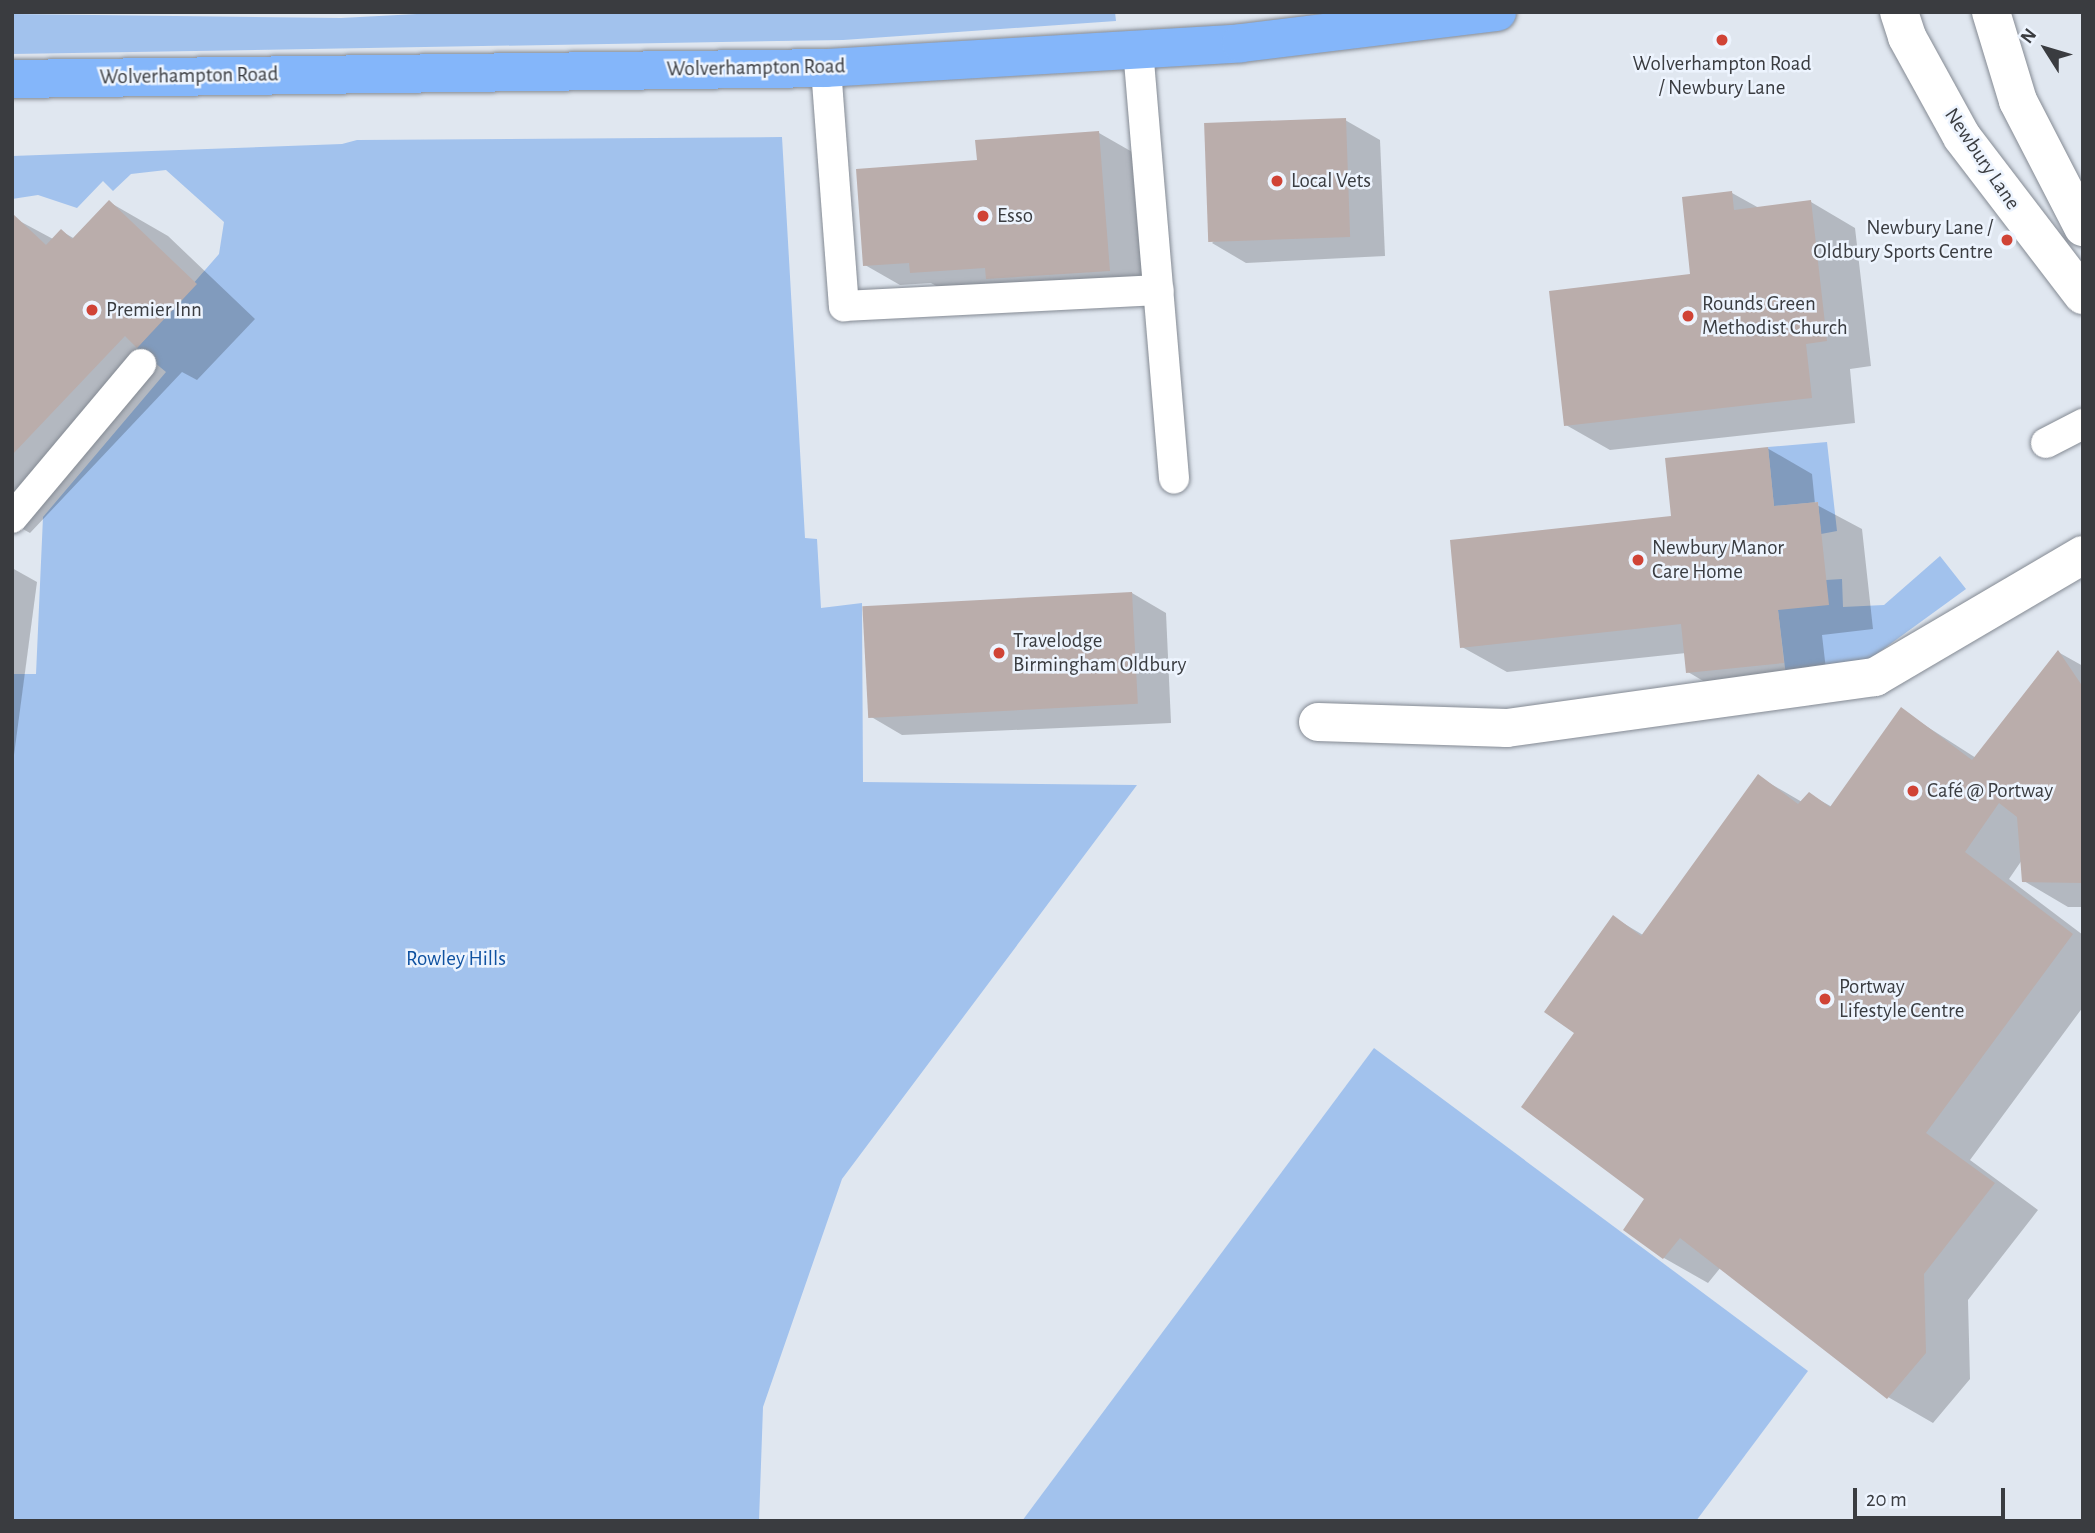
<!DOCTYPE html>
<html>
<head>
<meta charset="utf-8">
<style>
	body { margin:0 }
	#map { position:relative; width:2095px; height:1533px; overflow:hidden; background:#e0e7f0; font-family:"Alegreya Sans",sans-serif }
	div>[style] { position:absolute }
	.green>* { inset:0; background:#a2c2ed }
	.shadow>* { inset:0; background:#0003 }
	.building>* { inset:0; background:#baadab; transform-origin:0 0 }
	.roads { filter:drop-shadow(0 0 2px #848a93) drop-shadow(0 0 2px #848a93) }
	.lane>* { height:30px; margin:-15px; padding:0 15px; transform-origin:15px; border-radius:15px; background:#fff }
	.street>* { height:38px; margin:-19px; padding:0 19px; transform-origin:19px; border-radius:19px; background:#fff }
	.secondary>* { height:38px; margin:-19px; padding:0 19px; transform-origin:19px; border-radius:19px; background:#fff }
	.highway>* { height:38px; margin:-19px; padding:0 19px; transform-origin:19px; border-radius:19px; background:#84b6fa }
	.dots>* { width:19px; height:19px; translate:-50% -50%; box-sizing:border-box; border:4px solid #edf4fe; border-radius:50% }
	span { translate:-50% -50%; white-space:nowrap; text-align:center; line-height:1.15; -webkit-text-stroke:5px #edf4fe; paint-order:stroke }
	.poi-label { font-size:21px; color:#3a3c40 }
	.left { translate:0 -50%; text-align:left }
	.right { translate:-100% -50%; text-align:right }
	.street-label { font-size:21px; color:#3a3c40 }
	.park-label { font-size:21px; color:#1052a1 }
	.frame { position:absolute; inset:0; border:14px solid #3a3c40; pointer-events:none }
	.north { position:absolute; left:2011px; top:14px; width:70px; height:70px; -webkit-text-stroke:5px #edf4fe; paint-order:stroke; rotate:307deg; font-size:19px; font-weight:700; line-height:28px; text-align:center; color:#3a3c40 }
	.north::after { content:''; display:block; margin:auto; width:24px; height:32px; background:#3a3c40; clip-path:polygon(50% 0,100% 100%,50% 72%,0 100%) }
	.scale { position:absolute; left:1853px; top:1488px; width:152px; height:32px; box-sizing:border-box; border:4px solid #3a3c40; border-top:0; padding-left:9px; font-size:21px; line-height:24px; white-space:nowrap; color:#3a3c40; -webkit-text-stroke:5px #edf4fe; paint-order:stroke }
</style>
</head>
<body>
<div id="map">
	<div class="green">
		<div style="clip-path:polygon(455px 12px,1115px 12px,1116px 21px,843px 40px,12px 54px,12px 14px,341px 18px)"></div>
		<div style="clip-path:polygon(782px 137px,805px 538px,817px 539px,821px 608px,862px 603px,863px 782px,1137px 785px,842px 1179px,763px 1407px,759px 1521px,12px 1521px,12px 674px,36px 674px,43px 517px,166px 372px,137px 348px,219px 254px,224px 222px,166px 170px,131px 174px,113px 191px,103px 181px,77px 208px,38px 195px,12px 199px,12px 156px,342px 144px,357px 140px)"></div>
		<div style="clip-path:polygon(1827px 442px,1837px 531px,1821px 534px,1818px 502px,1774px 506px,1768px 447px)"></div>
		<div style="clip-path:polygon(1940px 556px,1966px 589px,1860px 666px,1786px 676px,1778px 610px,1826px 580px,1842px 579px,1843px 607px,1884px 605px)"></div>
		<div style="clip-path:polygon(1374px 1048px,1808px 1371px,1696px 1521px,1022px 1521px)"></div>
	</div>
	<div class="shadow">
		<div style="clip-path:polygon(1345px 120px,1380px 140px,1385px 256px,1246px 263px,1212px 243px)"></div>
		<div style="clip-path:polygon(1099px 133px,1134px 153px,1144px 290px,947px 292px,931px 283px,900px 285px,865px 265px,979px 162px)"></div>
		<div style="clip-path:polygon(1732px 193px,1759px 208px,1811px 202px,1855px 228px,1871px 366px,1850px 369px,1855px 423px,1610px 450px,1566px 425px,1692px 276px)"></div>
		<div style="clip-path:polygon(109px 202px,168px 236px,255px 319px,197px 380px,182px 372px,30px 533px,12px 523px,12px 217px,53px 239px,61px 231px,75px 239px)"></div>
		<div style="clip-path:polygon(1767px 448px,1812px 474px,1815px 504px,1862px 529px,1873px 629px,1822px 635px,1828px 687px,1732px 698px,1688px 672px,1686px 653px,1507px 672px,1462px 647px,1673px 518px)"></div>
		<div style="clip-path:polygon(12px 568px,37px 582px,12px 770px)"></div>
		<div style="clip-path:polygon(1132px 593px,1166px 613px,1171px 723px,902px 735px,868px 715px)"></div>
		<div style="clip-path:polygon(2058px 652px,2083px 666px,2083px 907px,2068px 907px,2024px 881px,2022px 860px,2009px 879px,2083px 935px,2083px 1007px,1970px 1160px,2038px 1210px,1968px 1300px,1970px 1379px,1933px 1423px,1888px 1397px,1721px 1267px,1708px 1283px,1664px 1258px,1647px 1199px,1576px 1032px,1613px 917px,1643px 935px,1759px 777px,1802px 802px,1809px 794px,1832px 807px,1901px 710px,1976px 758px)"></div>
	</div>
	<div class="building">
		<div style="left:1346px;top:118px;width:119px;height:142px;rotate:88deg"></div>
		<div style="clip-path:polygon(1099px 131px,1110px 271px,986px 279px,985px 268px,910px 273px,909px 263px,863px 266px,856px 169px,977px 160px,975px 140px)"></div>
		<div style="clip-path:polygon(1732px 191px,1734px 210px,1811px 200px,1827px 341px,1806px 344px,1812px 398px,1564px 426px,1549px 291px,1690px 274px,1682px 197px)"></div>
		<div style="clip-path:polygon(109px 200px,197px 284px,137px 348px,125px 336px,12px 455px,12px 213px,46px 245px,61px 229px,72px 239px)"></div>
		<div style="clip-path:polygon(1768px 447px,1774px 506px,1818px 502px,1829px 605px,1778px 610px,1784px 663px,1686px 673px,1681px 624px,1460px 648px,1450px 540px,1671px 516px,1665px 458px)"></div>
		<div style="left:1132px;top:592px;width:112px;height:270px;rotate:87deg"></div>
		<div style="clip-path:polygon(2058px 650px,2083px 687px,2083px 883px,2022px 882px,2017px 817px,1999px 803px,1965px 852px,2073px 934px,1926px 1133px,1995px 1183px,1924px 1274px,1926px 1353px,1887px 1399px,1680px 1238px,1663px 1259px,1623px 1230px,1644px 1199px,1521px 1107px,1574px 1033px,1544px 1012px,1613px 915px,1641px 936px,1758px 774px,1798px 804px,1809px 792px,1830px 807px,1901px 707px,1972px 760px)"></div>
	</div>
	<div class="roads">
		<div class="lane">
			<div style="left:1138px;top:49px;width:431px;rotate:85.2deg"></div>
			<div style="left:826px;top:68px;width:239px;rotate:85.7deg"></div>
			<div style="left:844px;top:306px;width:315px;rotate:-2.9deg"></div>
			<div style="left:2046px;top:443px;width:42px;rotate:-27.2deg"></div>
			<div style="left:12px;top:518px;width:201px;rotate:-50deg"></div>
		</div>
		<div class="street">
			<div style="left:1318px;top:722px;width:189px;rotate:1.8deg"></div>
			<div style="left:1507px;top:728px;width:372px;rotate:-7.9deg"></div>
			<div style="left:1875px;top:677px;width:241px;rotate:-30.4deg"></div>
		</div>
		<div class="secondary">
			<div style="left:1899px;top:12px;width:26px;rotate:72deg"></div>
			<div style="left:1907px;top:37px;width:114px;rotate:61.2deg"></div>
			<div style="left:1962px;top:137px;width:199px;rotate:52.6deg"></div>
			<div style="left:1991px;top:12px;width:93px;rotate:73.1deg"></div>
			<div style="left:2018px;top:101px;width:142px;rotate:62.7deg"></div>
		</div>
		<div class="highway">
			<div style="left:12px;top:79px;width:814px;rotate:-0.77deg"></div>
			<div style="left:826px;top:68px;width:416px;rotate:-3.4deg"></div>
			<div style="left:1241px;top:43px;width:258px;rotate:-6.9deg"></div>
		</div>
	</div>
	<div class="dots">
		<div style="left:1722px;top:40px;background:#d04336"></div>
		<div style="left:1277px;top:181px;background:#d04336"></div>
		<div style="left:983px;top:216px;background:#d04336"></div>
		<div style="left:2007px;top:240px;background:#d04336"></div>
		<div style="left:92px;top:310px;background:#d04336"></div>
		<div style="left:1688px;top:316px;background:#d04336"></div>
		<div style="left:1638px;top:560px;background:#d04336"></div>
		<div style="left:999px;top:653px;background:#d04336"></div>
		<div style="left:1913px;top:791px;background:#d04336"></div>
		<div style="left:1825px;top:999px;background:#d04336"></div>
	</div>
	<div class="poi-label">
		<span style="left:1722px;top:76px">Wolverhampton Road<br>/ Newbury Lane</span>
		<span class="left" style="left:1291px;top:181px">Local Vets</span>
		<span class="left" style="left:997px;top:216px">Esso</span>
		<span class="right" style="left:1993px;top:240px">Newbury Lane /<br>Oldbury Sports Centre</span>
		<span class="left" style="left:1702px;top:316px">Rounds Green<br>Methodist Church</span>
		<span class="left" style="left:106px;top:310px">Premier Inn</span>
		<span class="left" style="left:1652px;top:560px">Newbury Manor<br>Care Home</span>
		<span class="left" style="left:1013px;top:653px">Travelodge<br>Birmingham Oldbury</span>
		<span class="left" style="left:1927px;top:791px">Café @ Portway</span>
		<span class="left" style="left:1839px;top:999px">Portway<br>Lifestyle Centre</span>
	</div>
	<div class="street-label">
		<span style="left:756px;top:68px;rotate:-1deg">Wolverhampton Road</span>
		<span style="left:189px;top:76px;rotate:-1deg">Wolverhampton Road</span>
		<span style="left:1982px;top:159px;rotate:56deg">Newbury Lane</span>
	</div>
	<div class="park-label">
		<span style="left:456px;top:959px">Rowley Hills</span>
	</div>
	<div class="frame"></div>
	<div class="north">N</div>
	<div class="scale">20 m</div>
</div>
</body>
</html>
